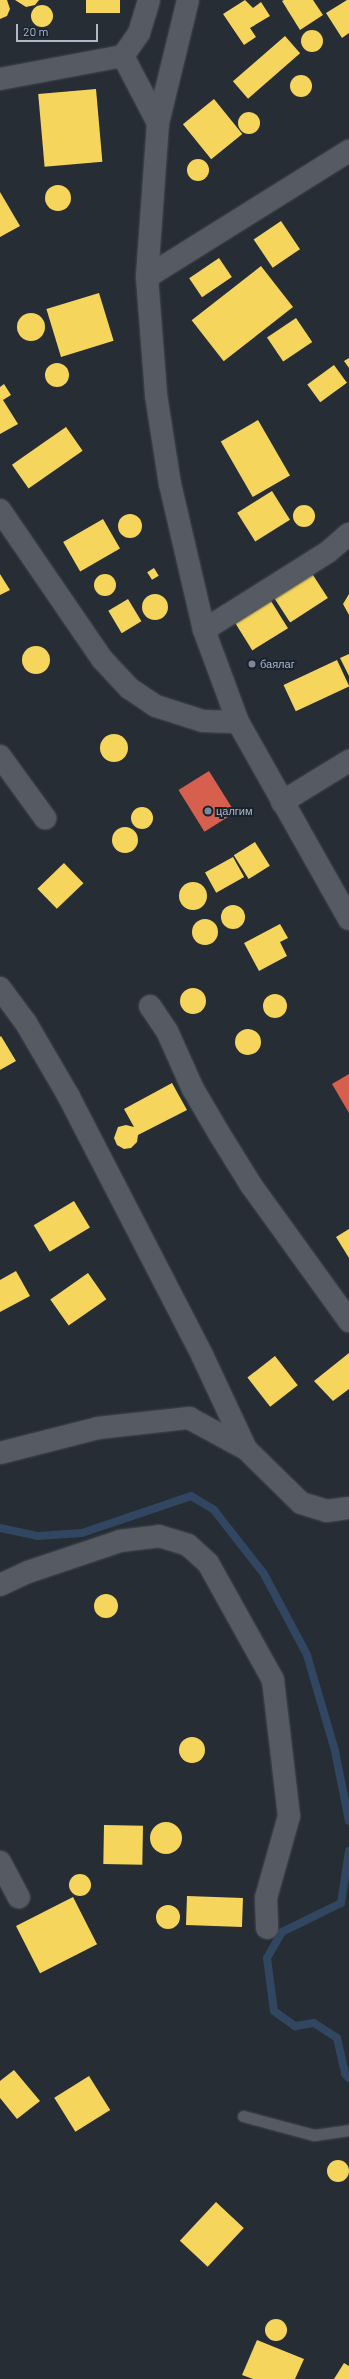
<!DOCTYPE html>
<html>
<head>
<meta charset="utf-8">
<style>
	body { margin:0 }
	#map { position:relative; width:349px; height:2379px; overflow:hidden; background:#262d35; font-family:Barlow,sans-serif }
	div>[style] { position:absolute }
	.homes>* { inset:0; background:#f6d55c; transform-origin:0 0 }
	.round { border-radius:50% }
	.shops>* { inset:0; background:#d6604d; transform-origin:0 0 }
	.stream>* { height:8px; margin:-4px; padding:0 4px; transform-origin:4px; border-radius:4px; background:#314660 }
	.roads { filter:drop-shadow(0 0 1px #444950) drop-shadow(0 0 1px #444950) }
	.service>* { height:11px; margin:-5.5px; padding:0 5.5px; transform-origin:5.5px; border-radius:5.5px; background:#565b63 }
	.minor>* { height:22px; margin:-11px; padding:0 11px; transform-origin:11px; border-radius:11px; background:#565b63 }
	.tertiary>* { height:22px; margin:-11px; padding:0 11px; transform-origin:11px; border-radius:11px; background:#565b63 }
	.dots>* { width:11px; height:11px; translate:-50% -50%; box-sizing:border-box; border:2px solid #192330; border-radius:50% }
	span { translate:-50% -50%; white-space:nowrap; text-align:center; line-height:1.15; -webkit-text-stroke:4px #192330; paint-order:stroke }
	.poi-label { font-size:11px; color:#afb9c7 }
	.left { translate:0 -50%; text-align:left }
	.scale { position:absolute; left:16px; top:24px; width:82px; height:18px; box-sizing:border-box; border:2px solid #afb9c7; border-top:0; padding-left:5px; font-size:12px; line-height:14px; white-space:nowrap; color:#afb9c7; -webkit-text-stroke:3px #192330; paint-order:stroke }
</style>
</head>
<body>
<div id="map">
	<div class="homes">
		<div style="clip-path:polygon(0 0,7px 0,10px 9px,7px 16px,0 19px)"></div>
		<div style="clip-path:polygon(15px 0,39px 0,35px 5px,26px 7px)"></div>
		<div style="left:86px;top:0;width:34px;height:13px"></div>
		<div style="clip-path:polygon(245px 0,253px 8px,261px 2px,270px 16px,250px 28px,256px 37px,244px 45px,223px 14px)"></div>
		<div style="clip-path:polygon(284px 0,313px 0,323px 15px,300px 30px,282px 1px)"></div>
		<div style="clip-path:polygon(347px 0,349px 0,349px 33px,342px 38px,326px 13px)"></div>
		<div class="round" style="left:31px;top:5px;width:22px;height:22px"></div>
		<div class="round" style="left:301px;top:30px;width:22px;height:22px"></div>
		<div style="left:285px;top:36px;width:23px;height:69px;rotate:49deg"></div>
		<div class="round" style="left:290px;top:75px;width:22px;height:22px"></div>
		<div style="left:96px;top:89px;width:73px;height:58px;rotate:85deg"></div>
		<div style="left:214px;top:99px;width:45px;height:40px;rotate:51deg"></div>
		<div class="round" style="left:238px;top:112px;width:22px;height:22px"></div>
		<div class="round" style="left:187px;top:159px;width:22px;height:22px"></div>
		<div class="round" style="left:45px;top:185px;width:26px;height:26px"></div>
		<div style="clip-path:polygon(0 192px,20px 226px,0 237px)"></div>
		<div style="left:281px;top:221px;width:34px;height:33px;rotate:56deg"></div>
		<div style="left:219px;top:258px;width:23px;height:36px;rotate:56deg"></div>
		<div style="left:261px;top:266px;width:52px;height:88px;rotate:52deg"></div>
		<div style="left:99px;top:293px;width:50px;height:55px;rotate:73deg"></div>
		<div class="round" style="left:17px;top:313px;width:28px;height:28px"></div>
		<div style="left:296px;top:318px;width:29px;height:35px;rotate:56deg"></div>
		<div style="clip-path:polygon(349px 358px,349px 368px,344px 361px)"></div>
		<div class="round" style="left:45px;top:363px;width:24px;height:24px"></div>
		<div style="left:334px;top:365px;width:22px;height:33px;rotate:54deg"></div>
		<div style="clip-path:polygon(4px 384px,11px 395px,3px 400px,18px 424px,0 434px,0 387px)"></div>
		<div style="left:258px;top:420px;width:64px;height:43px;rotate:60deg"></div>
		<div style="left:66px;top:427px;width:29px;height:66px;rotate:55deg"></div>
		<div style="left:272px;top:491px;width:34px;height:41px;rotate:58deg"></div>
		<div class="round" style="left:293px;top:505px;width:22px;height:22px"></div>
		<div class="round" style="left:118px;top:514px;width:24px;height:24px"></div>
		<div style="left:103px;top:519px;width:34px;height:46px;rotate:60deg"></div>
		<div style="left:154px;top:568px;width:9px;height:8px;rotate:58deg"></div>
		<div style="left:311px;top:572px;width:31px;height:45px;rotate:57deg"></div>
		<div style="clip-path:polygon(0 574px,10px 590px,0 595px)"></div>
		<div class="round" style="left:94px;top:574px;width:22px;height:22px"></div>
		<div style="clip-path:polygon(349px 594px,349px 615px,343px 604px)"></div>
		<div class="round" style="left:142px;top:594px;width:26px;height:26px"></div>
		<div style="left:128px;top:599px;width:26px;height:23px;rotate:59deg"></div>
		<div style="left:271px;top:601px;width:32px;height:42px;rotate:58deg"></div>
		<div class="round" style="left:22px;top:646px;width:28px;height:28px"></div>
		<div style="clip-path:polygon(349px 654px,349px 676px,340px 658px)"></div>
		<div style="left:337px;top:660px;width:29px;height:59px;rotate:65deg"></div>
		<div class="round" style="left:100px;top:734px;width:28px;height:28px"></div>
		<div class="round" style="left:131px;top:807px;width:22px;height:22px"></div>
		<div class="round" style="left:112px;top:827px;width:26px;height:26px"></div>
		<div style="left:255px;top:842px;width:28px;height:25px;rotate:58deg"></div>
		<div style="left:233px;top:857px;width:23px;height:32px;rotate:61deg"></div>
		<div style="left:64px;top:863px;width:28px;height:37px;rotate:46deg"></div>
		<div class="round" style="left:179px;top:882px;width:28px;height:28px"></div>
		<div class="round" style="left:221px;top:905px;width:24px;height:24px"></div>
		<div class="round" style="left:192px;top:919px;width:26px;height:26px"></div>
		<div style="clip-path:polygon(280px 924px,288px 938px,280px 942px,287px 956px,259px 971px,244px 943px)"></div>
		<div class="round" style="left:180px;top:988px;width:26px;height:26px"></div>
		<div class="round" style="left:263px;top:994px;width:24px;height:24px"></div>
		<div class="round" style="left:235px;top:1029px;width:26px;height:26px"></div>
		<div style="clip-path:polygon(1px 1036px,16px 1061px,0 1070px,0 1037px)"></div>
		<div style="clip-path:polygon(172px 1083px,187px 1110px,138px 1135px,137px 1142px,131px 1148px,124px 1149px,117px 1145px,114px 1138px,118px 1127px,126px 1125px,134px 1127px,124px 1109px)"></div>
		<div style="left:74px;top:1201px;width:31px;height:47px;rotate:59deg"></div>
		<div style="clip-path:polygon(349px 1229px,349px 1258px,336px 1237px)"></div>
		<div style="clip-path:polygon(16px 1271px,30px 1296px,0 1312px,0 1280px)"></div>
		<div style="left:88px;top:1273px;width:32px;height:46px;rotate:55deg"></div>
		<div style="clip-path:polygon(349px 1353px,349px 1389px,333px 1401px,314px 1381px)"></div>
		<div style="left:275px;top:1356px;width:37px;height:35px;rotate:52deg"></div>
		<div class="round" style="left:94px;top:1594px;width:24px;height:24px"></div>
		<div class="round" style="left:179px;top:1737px;width:26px;height:26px"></div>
		<div class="round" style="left:150px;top:1822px;width:32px;height:32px"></div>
		<div style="left:104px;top:1825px;width:39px;height:39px;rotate:1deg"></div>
		<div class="round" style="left:69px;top:1874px;width:22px;height:22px"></div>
		<div style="left:187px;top:1896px;width:56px;height:29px;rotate:2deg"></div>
		<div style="left:73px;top:1897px;width:53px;height:64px;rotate:63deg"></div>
		<div class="round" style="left:156px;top:1905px;width:24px;height:24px"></div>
		<div style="clip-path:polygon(14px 2070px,40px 2101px,17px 2119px,0 2098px,0 2081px)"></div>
		<div style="left:89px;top:2076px;width:40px;height:41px;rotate:58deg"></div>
		<div class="round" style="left:327px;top:2160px;width:22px;height:22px"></div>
		<div style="left:216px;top:2202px;width:38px;height:53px;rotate:43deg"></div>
		<div class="round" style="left:265px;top:2319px;width:22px;height:22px"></div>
		<div style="clip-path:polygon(257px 2340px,304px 2359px,295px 2379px,253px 2379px,242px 2375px)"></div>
		<div style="clip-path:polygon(344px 2363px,349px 2366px,349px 2379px,334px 2379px)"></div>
	</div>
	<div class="shops">
		<div style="left:209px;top:771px;width:49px;height:36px;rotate:58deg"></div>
		<div style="clip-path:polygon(349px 1074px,349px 1113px,332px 1084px)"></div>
	</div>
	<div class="stream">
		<div style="left:0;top:1528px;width:38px;rotate:12deg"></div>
		<div style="left:37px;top:1536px;width:45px;rotate:-3.8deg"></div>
		<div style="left:82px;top:1533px;width:115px;rotate:-18.7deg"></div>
		<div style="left:191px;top:1496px;width:27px;rotate:31deg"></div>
		<div style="left:214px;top:1510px;width:81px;rotate:52deg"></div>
		<div style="left:264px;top:1574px;width:92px;rotate:62deg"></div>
		<div style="left:307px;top:1655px;width:100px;rotate:73.7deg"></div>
		<div style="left:335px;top:1751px;width:71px;rotate:78.7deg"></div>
		<div style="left:349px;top:1851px;width:53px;rotate:98.7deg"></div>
		<div style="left:341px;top:1903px;width:66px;rotate:153.8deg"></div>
		<div style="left:282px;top:1932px;width:30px;rotate:120deg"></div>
		<div style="left:267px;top:1958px;width:53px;rotate:82.5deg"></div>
		<div style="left:274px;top:2011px;width:26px;rotate:36deg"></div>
		<div style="left:295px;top:2026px;width:19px;rotate:-9deg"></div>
		<div style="left:314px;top:2023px;width:27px;rotate:33deg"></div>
		<div style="left:337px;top:2038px;width:37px;rotate:77deg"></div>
		<div style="left:345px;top:2074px;width:6px;rotate:45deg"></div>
	</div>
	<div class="roads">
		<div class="service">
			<div style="left:243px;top:2116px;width:73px;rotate:15deg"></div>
			<div style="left:314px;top:2135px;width:35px;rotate:-8deg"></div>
		</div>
		<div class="minor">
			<div style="left:123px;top:56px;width:76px;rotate:62.4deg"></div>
			<div style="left:0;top:79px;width:125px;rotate:-10.6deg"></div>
			<div style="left:123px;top:56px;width:28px;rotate:-55deg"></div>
			<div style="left:139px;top:33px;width:34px;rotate:-73deg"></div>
			<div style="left:147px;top:277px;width:238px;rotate:-32deg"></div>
			<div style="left:0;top:510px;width:181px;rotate:55.6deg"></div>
			<div style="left:102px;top:659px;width:40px;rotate:47deg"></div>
			<div style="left:129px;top:688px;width:32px;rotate:34deg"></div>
			<div style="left:156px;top:706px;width:49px;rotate:17.7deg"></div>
			<div style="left:203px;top:721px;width:35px;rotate:2deg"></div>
			<div style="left:204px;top:630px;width:146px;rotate:-32.2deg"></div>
			<div style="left:328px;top:552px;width:28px;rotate:-41deg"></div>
			<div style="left:0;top:756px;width:77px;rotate:54deg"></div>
			<div style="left:282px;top:802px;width:79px;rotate:-31.5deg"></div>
			<div style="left:0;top:988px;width:44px;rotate:53.4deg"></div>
			<div style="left:26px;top:1023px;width:86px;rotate:59.8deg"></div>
			<div style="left:69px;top:1097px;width:290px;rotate:62.7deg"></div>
			<div style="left:202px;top:1355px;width:104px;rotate:64.9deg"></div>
			<div style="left:246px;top:1449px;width:77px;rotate:44.5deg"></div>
			<div style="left:301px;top:1503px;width:27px;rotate:17deg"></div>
			<div style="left:327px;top:1511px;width:22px;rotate:-8deg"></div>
			<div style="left:150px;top:1006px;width:30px;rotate:56deg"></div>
			<div style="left:167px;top:1031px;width:64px;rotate:65.9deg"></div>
			<div style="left:193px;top:1089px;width:53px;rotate:59.6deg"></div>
			<div style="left:220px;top:1135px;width:59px;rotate:58.2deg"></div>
			<div style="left:251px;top:1185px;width:168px;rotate:54.2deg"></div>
			<div style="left:0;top:1453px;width:101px;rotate:-14.3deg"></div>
			<div style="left:98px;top:1428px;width:92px;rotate:-6.3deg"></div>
			<div style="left:189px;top:1418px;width:65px;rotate:28.5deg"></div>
			<div style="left:0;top:1585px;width:31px;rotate:-25deg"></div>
			<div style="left:28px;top:1572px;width:97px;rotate:-18.6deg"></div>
			<div style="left:120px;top:1541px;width:39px;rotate:-7deg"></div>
			<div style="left:159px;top:1536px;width:30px;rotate:17deg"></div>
			<div style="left:188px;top:1545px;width:27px;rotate:42deg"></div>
			<div style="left:208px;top:1563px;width:134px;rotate:60.9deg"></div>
			<div style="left:273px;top:1680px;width:137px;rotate:83.3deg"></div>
			<div style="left:289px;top:1816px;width:85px;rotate:105.7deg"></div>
			<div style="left:266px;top:1898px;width:30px;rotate:88deg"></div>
			<div style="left:0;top:1862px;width:40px;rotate:62deg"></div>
		</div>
		<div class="tertiary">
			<div style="left:188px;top:0;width:127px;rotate:103.7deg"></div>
			<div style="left:158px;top:123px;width:154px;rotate:94.1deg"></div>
			<div style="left:147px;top:277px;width:118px;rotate:85.6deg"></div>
			<div style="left:156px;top:395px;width:90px;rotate:81.1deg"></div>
			<div style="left:170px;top:484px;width:150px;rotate:76.9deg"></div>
			<div style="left:204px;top:630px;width:98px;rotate:69.7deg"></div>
			<div style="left:238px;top:722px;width:226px;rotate:60.6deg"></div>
		</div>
	</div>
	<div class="dots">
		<div style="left:252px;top:664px;background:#7f8894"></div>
		<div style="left:208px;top:811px;background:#7f8894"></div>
	</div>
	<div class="poi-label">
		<span class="left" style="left:260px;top:664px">баялаг</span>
		<span class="left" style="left:216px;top:811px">цалгим</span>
	</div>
	<div class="scale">20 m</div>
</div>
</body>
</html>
